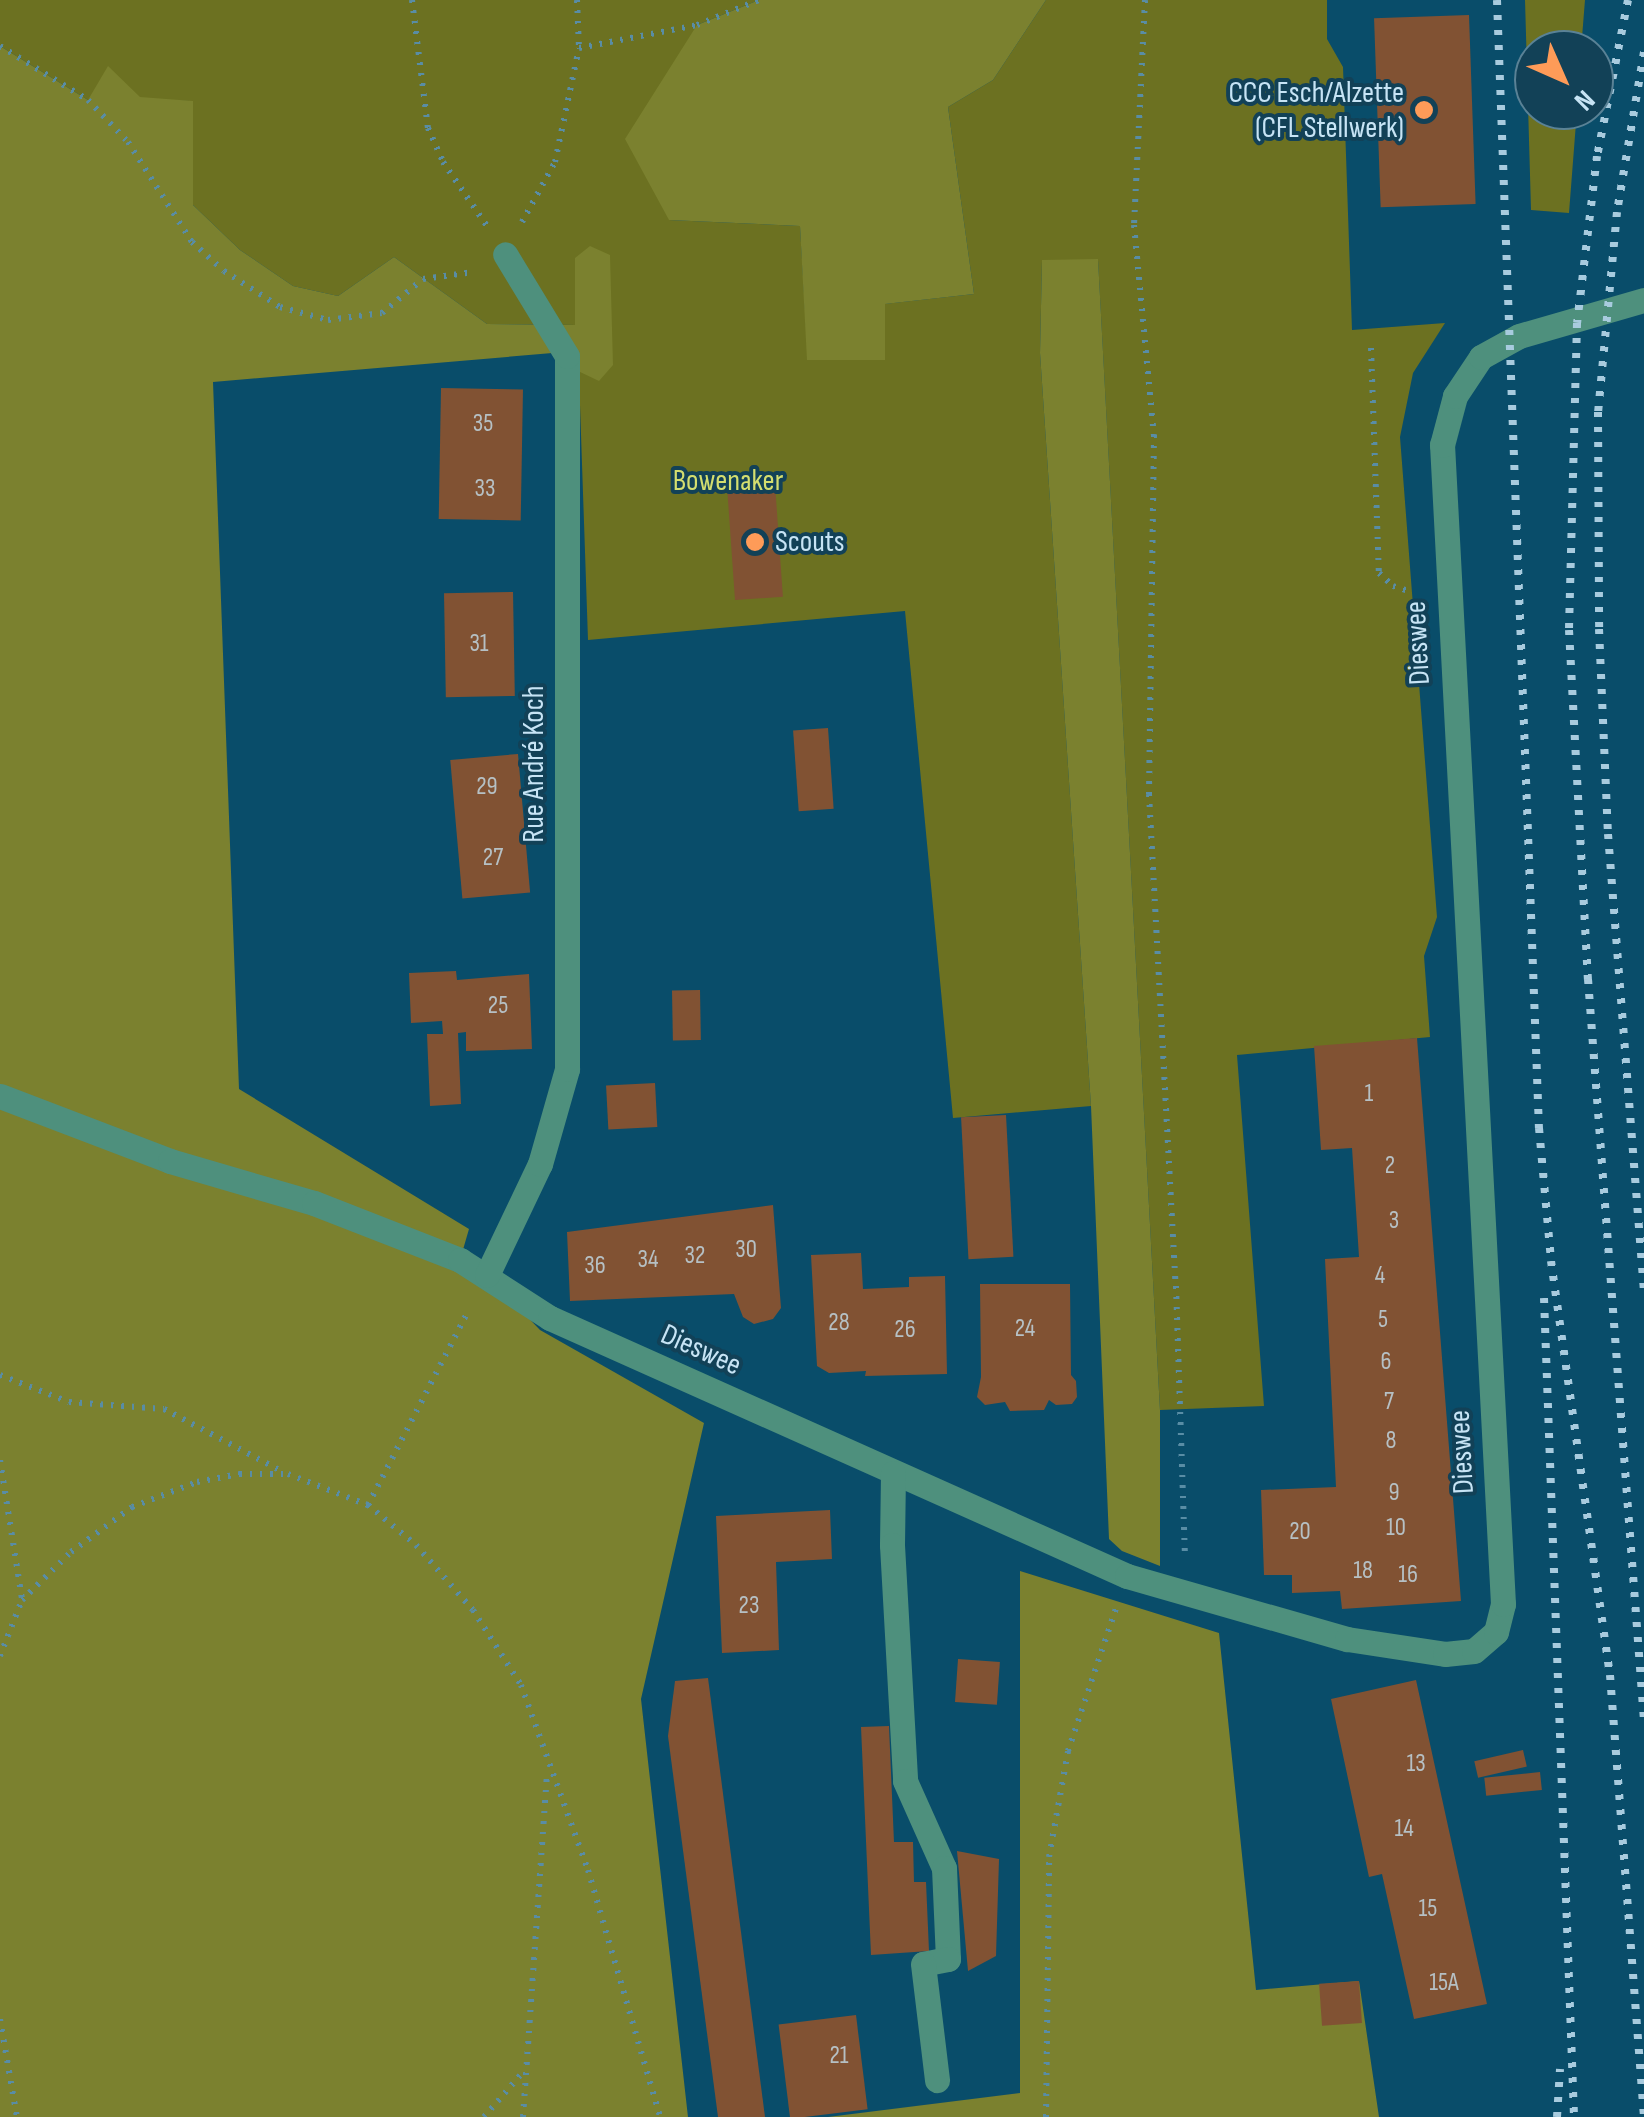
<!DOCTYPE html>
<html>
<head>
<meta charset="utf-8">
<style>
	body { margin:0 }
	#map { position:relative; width:1644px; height:2117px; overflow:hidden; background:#094d6a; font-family:"Sofia Sans Condensed",sans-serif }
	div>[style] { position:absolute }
	.green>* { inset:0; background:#6c7121 }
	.forest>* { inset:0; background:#7b812f }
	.building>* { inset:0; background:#815233; transform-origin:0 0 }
	.path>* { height:6px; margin-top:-3px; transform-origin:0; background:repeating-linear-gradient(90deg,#598da5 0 2.5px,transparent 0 10.5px) }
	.minor>* { height:25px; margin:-12.5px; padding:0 12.5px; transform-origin:12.5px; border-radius:12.5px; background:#4e907d }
	.rail>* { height:8px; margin-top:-4px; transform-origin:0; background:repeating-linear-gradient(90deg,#a8cbde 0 5px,transparent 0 15px) }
	.dots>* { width:28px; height:28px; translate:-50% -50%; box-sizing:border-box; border:5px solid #124157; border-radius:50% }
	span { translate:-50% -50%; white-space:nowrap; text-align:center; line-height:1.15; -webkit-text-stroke:8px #124157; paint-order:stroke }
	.number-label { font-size:25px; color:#b6c0c4 }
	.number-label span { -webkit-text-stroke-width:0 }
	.poi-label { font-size:30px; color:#c7e4f5 }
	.right { translate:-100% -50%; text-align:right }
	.left { translate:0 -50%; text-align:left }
	.park-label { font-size:30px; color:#d4de6f }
	.street-label { font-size:30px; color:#c7e4f5 }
	.north { position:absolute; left:1514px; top:30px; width:100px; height:100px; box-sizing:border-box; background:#124157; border:2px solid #5a8296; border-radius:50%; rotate:135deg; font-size:28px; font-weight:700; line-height:40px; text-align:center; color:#c7e4f5 }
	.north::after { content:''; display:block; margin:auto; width:35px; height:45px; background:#fe9b58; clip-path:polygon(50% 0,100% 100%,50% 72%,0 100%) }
</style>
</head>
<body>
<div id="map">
	<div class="green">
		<div style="clip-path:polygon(0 0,759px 0,697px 25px,669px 220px,800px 226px,808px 360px,885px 360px,884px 304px,974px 294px,948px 107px,993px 80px,1046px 0,1327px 0,1327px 39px,1343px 67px,1352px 330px,1445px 323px,1413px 373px,1400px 437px,1437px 917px,1424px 956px,1430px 1037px,1237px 1055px,1264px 1406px,1160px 1410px,1098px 260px,1042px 261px,1040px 353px,1091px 1106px,953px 1118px,905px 611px,588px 640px,575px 258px,576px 325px,487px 324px,394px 257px,338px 296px,293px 286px,240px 250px,193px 205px,192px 101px,88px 100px,0 46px)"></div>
		<div style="clip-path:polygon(1525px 0,1585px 0,1581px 50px,1534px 50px,1534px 110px,1577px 110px,1569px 213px,1531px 210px)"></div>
	</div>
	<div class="forest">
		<div style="clip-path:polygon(759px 0,1046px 0,993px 80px,948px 107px,974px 294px,885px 304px,885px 360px,807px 360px,800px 226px,669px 220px,625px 139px,697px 25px)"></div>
		<div style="clip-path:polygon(0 46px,88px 100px,108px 66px,140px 97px,193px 101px,193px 205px,240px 250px,293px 286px,338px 296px,394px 257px,487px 324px,575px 325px,575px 258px,590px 246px,610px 255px,613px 365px,599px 381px,578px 371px,576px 351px,213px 382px,239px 1089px,469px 1229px,460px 1260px,487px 1275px,540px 1330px,704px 1423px,641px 1699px,688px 2117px,0 2117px)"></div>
		<div style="clip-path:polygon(1098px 259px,1160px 1410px,1160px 1566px,1122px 1551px,1109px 1539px,1091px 1106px,1040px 353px,1042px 260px)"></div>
		<div style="clip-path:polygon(1020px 1571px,1219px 1633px,1256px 1990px,1359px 1981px,1379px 2117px,828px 2117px,1020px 2093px)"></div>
	</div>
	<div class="building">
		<div style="left:1469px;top:15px;width:189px;height:95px;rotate:88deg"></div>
		<div style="left:441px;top:388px;width:82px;height:131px;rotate:1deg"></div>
		<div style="left:775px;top:484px;width:113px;height:48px;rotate:86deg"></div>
		<div style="left:513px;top:592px;width:104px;height:69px;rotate:89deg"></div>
		<div style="left:828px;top:728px;width:81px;height:35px;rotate:86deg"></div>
		<div style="left:518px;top:754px;width:139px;height:68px;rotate:85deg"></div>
		<div style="clip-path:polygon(456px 971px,457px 980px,529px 974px,532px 1049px,466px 1051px,466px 1032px,458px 1033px,461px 1104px,430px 1106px,427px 1034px,443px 1034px,442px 1021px,411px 1023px,409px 973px)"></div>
		<div style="left:700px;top:990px;width:50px;height:28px;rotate:89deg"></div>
		<div style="clip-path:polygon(1417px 1038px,1461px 1601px,1342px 1609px,1340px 1591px,1292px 1593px,1292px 1575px,1264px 1575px,1261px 1490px,1336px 1487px,1325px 1259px,1359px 1257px,1352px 1148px,1321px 1150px,1314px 1046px)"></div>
		<div style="left:655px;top:1083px;width:44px;height:49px;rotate:87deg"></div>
		<div style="left:1006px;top:1115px;width:142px;height:45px;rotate:87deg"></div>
		<div style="clip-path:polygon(773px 1205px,781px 1308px,773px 1319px,754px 1324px,743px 1317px,734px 1294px,570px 1301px,567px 1232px)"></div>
		<div style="clip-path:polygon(861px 1253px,863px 1289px,909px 1287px,909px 1277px,945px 1276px,947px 1374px,865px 1376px,866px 1371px,829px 1373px,817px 1366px,811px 1255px)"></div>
		<div style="clip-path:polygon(980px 1284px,1070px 1284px,1071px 1375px,1076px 1381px,1077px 1397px,1072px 1404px,1056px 1405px,1049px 1400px,1044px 1410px,1010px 1411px,1005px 1402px,985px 1405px,977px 1397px,981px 1377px)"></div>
		<div style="clip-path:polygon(830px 1510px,832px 1559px,776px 1562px,779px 1650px,722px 1653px,716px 1516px)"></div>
		<div style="left:958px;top:1659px;width:42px;height:43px;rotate:4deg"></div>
		<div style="clip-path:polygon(708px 1678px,765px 2117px,718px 2117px,668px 1736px,675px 1681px)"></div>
		<div style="clip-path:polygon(1416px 1680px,1487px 2004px,1414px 2019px,1382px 1874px,1369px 1877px,1331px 1699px)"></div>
		<div style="clip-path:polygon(889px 1726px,894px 1842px,913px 1842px,914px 1882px,926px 1882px,929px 1951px,871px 1955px,861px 1727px)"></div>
		<div style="left:1523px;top:1750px;width:17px;height:50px;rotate:77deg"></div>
		<div style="left:1540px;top:1772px;width:18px;height:56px;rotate:84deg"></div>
		<div style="clip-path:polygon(957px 1851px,999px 1859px,996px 1956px,968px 1971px)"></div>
		<div style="left:1359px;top:1981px;width:42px;height:40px;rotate:86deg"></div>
		<div style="left:856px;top:2015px;width:95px;height:78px;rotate:83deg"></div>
	</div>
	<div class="path">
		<div style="left:412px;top:0;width:129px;rotate:82.9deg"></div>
		<div style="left:428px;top:128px;width:37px;rotate:66deg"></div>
		<div style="left:443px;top:162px;width:78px;rotate:55.5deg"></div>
		<div style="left:577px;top:0;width:48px;rotate:87.6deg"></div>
		<div style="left:1145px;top:0;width:225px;rotate:92.8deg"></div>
		<div style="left:1134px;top:225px;width:211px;rotate:84.6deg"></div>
		<div style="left:1154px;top:435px;width:359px;rotate:90.8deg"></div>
		<div style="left:1149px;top:794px;width:493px;rotate:86.9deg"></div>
		<div style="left:1176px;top:1286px;width:271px;rotate:88.1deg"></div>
		<div style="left:0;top:46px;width:103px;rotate:31.5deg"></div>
		<div style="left:88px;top:100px;width:58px;rotate:46.4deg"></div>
		<div style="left:128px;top:142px;width:119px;rotate:57.4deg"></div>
		<div style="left:192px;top:242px;width:43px;rotate:42.2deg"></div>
		<div style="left:224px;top:271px;width:67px;rotate:32.7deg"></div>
		<div style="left:280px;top:307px;width:50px;rotate:15.2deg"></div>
		<div style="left:328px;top:320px;width:54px;rotate:-7.4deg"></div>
		<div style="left:382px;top:313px;width:53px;rotate:-39.7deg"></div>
		<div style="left:423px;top:279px;width:51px;rotate:-7.8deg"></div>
		<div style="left:522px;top:222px;width:68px;rotate:-61.2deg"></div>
		<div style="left:555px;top:162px;width:116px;rotate:-78.1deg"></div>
		<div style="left:579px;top:48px;width:120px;rotate:-11deg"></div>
		<div style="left:697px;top:25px;width:67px;rotate:-22deg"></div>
		<div style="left:1371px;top:348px;width:225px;rotate:88deg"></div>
		<div style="left:1379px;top:573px;width:19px;rotate:43deg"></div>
		<div style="left:1393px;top:586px;width:20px;rotate:18deg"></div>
		<div style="left:0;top:1375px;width:74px;rotate:21.4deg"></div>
		<div style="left:69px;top:1402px;width:95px;rotate:4.2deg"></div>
		<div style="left:164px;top:1409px;width:135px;rotate:27.9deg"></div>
		<div style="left:0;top:1460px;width:141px;rotate:81deg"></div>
		<div style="left:368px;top:1505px;width:218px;rotate:-62.7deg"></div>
		<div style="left:0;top:1656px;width:60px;rotate:-68.6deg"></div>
		<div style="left:22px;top:1600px;width:69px;rotate:-44.4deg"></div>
		<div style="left:71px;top:1552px;width:76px;rotate:-36.4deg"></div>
		<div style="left:132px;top:1507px;width:70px;rotate:-21deg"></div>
		<div style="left:197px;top:1482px;width:43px;rotate:-10.8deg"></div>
		<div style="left:239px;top:1474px;width:49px"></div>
		<div style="left:288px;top:1474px;width:86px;rotate:21.2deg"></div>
		<div style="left:368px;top:1505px;width:62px;rotate:39.8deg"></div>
		<div style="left:416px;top:1545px;width:86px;rotate:48.8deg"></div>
		<div style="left:473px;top:1610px;width:89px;rotate:57.4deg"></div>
		<div style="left:521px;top:1685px;width:197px;rotate:70.1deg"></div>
		<div style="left:588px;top:1870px;width:257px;rotate:73.7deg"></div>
		<div style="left:0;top:2019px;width:99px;rotate:80.2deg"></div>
		<div style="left:484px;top:2117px;width:60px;rotate:-49.1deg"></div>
		<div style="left:523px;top:2117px;width:346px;rotate:-86deg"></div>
		<div style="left:1046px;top:2117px;width:260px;rotate:-89.3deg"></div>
		<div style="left:1049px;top:1857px;width:108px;rotate:-79.8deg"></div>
		<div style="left:1068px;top:1751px;width:151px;rotate:-71.4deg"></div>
	</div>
	<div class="minor">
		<div style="left:0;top:1096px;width:182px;rotate:20.9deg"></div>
		<div style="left:170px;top:1161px;width:150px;rotate:16.3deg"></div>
		<div style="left:314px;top:1203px;width:157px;rotate:21.3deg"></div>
		<div style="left:460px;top:1260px;width:107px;rotate:32.8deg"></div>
		<div style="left:550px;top:1318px;width:632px;rotate:24.09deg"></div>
		<div style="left:1127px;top:1576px;width:229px;rotate:16deg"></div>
		<div style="left:1347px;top:1639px;width:99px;rotate:8.7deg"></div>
		<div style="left:1445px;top:1654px;width:29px;rotate:-6deg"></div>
		<div style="left:1474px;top:1651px;width:29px;rotate:-41deg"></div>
		<div style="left:1496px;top:1632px;width:29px;rotate:-76deg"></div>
		<div style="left:1503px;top:1604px;width:1161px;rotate:-93.01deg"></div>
		<div style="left:1442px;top:445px;width:51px;rotate:-75.1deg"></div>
		<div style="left:1455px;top:396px;width:47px;rotate:-56.3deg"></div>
		<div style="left:1481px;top:357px;width:43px;rotate:-28.9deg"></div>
		<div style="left:1519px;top:336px;width:130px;rotate:-16.1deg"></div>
		<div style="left:487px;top:1275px;width:123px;rotate:-64.5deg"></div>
		<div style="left:540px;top:1164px;width:99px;rotate:-74.1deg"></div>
		<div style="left:567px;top:1069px;width:713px;rotate:-90deg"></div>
		<div style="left:567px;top:356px;width:119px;rotate:-121.3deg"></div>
		<div style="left:893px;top:1473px;width:72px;rotate:90.8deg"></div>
		<div style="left:892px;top:1545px;width:236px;rotate:86.8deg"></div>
		<div style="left:905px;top:1781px;width:95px;rotate:65.9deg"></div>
		<div style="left:944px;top:1868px;width:91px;rotate:87.5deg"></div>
		<div style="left:948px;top:1959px;width:25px;rotate:169deg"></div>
		<div style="left:923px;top:1964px;width:117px;rotate:83.1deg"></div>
	</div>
	<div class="rail">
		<div style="left:1497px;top:0;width:1129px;rotate:87.87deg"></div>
		<div style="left:1539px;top:1128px;width:134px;rotate:84.8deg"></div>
		<div style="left:1551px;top:1261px;width:418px;rotate:81.9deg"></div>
		<div style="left:1610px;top:1675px;width:443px;rotate:85.6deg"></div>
		<div style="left:1628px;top:0;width:159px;rotate:101.2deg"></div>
		<div style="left:1597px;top:156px;width:168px;rotate:96.8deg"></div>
		<div style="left:1577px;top:323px;width:307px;rotate:91.5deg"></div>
		<div style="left:1569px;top:630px;width:350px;rotate:86.9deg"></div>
		<div style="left:1588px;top:979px;width:743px;rotate:85.68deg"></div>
		<div style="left:1644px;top:52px;width:162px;rotate:99.6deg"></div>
		<div style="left:1617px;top:212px;width:201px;rotate:95.4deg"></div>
		<div style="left:1598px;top:412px;width:217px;rotate:89.7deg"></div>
		<div style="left:1599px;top:629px;width:205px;rotate:87.5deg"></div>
		<div style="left:1608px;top:834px;width:462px;rotate:85.5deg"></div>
		<div style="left:1544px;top:1298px;width:820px;rotate:87.9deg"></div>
		<div style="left:1557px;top:2117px;width:48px;rotate:-86.4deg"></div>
	</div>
	<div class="dots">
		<div style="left:1424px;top:110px;background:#fe9b58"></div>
		<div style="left:755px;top:542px;background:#fe9b58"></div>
	</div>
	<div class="number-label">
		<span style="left:483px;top:424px">35</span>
		<span style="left:485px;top:489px">33</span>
		<span style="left:479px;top:644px">31</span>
		<span style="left:487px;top:787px">29</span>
		<span style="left:493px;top:858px">27</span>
		<span style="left:498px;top:1006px">25</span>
		<span style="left:1369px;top:1094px">1</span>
		<span style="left:1390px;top:1166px">2</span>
		<span style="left:1394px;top:1221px">3</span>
		<span style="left:746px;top:1250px">30</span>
		<span style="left:695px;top:1256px">32</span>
		<span style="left:648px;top:1260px">34</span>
		<span style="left:595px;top:1266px">36</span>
		<span style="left:1380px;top:1276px">4</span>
		<span style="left:1383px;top:1320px">5</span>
		<span style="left:839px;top:1323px">28</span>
		<span style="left:1025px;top:1329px">24</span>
		<span style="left:905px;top:1330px">26</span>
		<span style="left:1386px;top:1362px">6</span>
		<span style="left:1389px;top:1402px">7</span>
		<span style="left:1391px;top:1441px">8</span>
		<span style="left:1394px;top:1493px">9</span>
		<span style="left:1396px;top:1528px">10</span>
		<span style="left:1300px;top:1532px">20</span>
		<span style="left:1363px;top:1571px">18</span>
		<span style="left:1408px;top:1575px">16</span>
		<span style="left:749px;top:1606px">23</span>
		<span style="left:1416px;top:1764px">13</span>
		<span style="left:1404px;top:1829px">14</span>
		<span style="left:1428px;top:1909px">15</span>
		<span style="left:1444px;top:1983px">15A</span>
		<span style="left:839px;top:2056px">21</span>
	</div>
	<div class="poi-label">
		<span class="right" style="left:1404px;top:110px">CCC Esch/Alzette<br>(CFL Stellwerk)</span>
		<span class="left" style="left:775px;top:542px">Scouts</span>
	</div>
	<div class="park-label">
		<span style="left:728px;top:481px">Bowenaker</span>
	</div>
	<div class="street-label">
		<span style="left:1418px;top:643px;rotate:-93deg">Dieswee</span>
		<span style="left:534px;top:764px;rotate:-90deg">Rue André Koch</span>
		<span style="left:701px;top:1350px;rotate:24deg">Dieswee</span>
		<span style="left:1462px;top:1452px;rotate:-93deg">Dieswee</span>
	</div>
	<div class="north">N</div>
</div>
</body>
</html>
